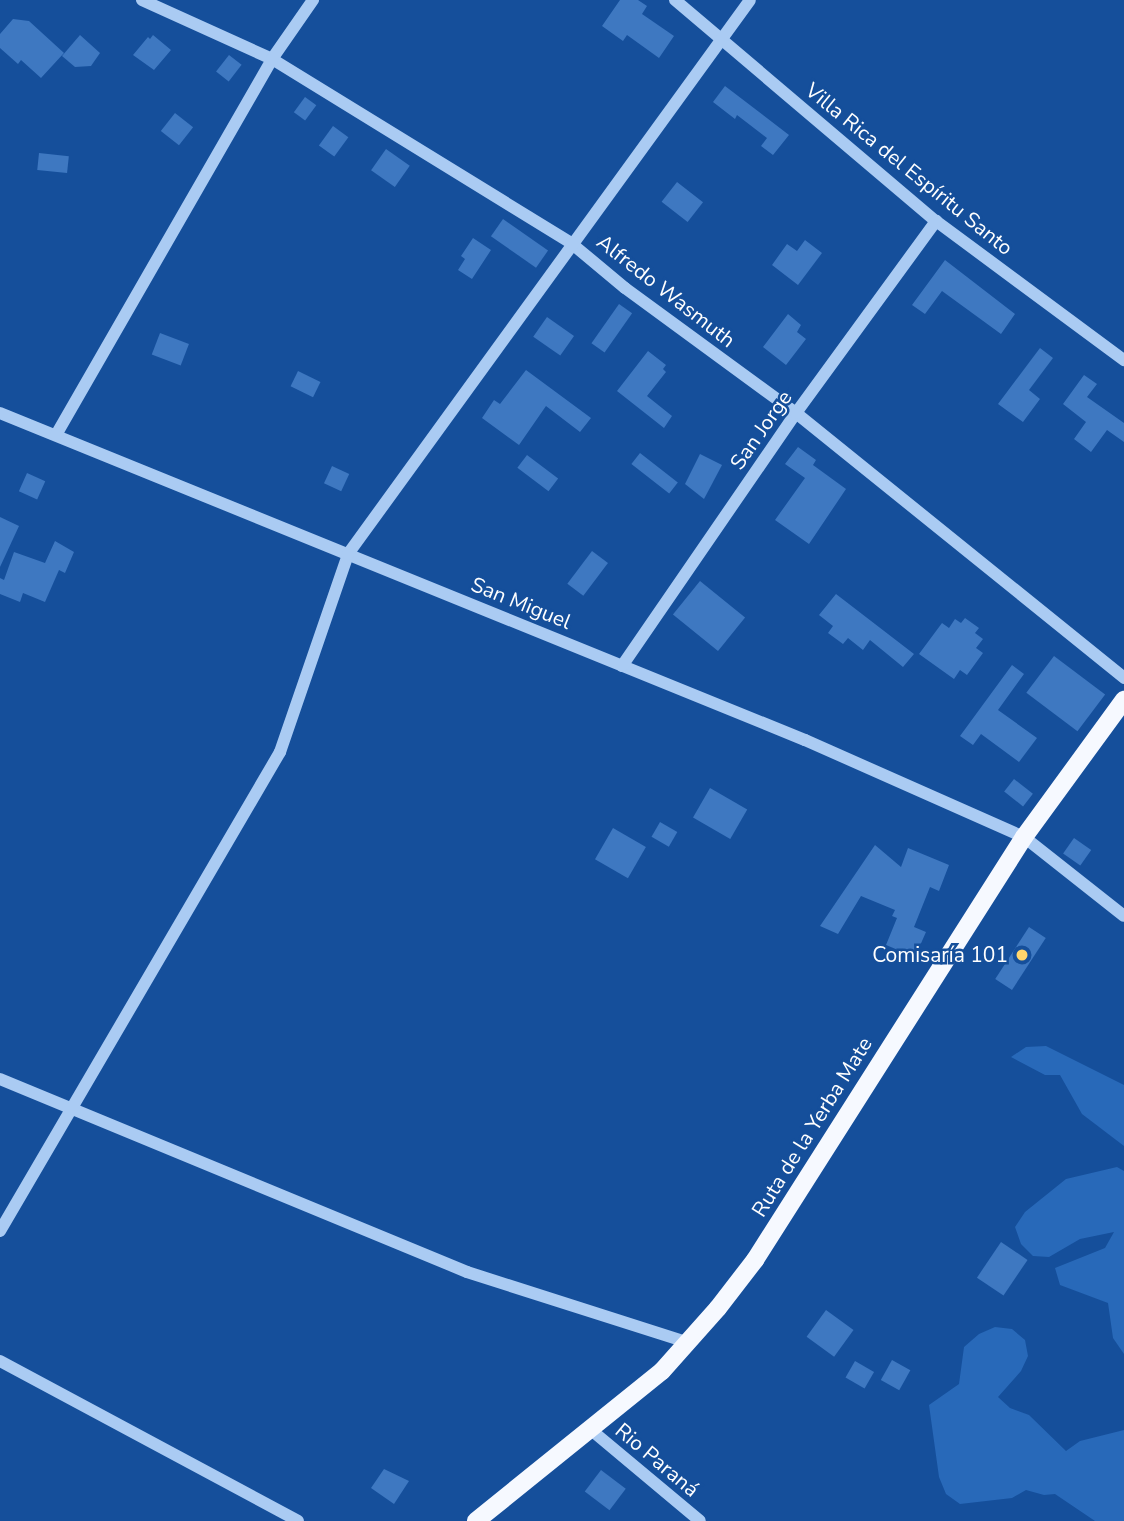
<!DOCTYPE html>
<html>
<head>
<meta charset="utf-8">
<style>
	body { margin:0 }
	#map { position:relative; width:1124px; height:1521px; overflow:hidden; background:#154f9b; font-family:"Nunito Sans",sans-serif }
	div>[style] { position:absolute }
	.green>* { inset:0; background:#2869b9 }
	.building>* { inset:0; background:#3e78c1; transform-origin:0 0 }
	.minor>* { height:12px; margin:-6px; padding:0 6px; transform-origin:6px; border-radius:6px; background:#aacbf3 }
	.major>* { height:18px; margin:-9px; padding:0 9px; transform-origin:9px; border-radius:9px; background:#f6f9ff }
	.dots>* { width:19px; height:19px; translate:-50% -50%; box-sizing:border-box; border:4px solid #154f9b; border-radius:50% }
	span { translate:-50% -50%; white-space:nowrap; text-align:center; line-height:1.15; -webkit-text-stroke:5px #154f9b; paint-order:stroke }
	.street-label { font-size:21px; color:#fff }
	.poi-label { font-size:21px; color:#fff }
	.right { translate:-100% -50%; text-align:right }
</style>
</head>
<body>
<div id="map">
	<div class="green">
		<div style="clip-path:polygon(1046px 1046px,1124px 1085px,1124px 1146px,1082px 1114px,1060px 1075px,1045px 1075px,1011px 1057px,1026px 1047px)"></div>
		<div style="clip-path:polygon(1117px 1167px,1124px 1171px,1124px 1354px,1113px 1338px,1108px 1303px,1060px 1285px,1055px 1268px,1105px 1248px,1114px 1232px,1080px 1239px,1049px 1257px,1033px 1256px,1021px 1244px,1015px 1227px,1025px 1212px,1066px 1179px)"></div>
		<div style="clip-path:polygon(995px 1327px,1012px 1329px,1025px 1340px,1028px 1356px,1021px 1371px,998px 1397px,1010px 1408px,1029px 1415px,1066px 1451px,1080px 1441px,1124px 1430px,1124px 1521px,1095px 1521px,1055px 1494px,1044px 1495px,1026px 1490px,1012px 1498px,960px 1504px,946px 1494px,939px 1477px,929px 1405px,959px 1384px,964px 1347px,979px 1334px)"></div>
	</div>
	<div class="building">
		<div style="clip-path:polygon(620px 0,638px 0,647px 6px,642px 14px,674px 36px,659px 58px,627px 35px,623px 41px,602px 26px)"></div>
		<div style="clip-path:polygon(13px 19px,29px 21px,64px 53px,41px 78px,21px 60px,18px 64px,0 48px,0 34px)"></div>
		<div style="clip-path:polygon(80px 35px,100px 53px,91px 66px,75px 67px,62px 56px)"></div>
		<div style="clip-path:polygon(153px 35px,171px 50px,154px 70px,133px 55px,148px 37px,150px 39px)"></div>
		<div style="left:229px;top:55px;width:16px;height:21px;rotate:38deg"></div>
		<div style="clip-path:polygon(725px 86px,789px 135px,773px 155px,761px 146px,767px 138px,737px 115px,735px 119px,713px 102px)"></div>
		<div style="left:305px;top:97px;width:14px;height:19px;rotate:36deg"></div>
		<div style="left:175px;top:113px;width:23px;height:23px;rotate:38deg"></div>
		<div style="left:333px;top:126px;width:19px;height:24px;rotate:36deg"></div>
		<div style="left:386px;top:149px;width:29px;height:26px;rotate:35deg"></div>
		<div style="left:39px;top:153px;width:30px;height:17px;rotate:6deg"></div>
		<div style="left:677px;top:182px;width:33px;height:25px;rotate:38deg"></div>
		<div style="left:503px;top:219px;width:55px;height:21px;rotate:35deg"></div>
		<div style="clip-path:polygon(473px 238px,491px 250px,472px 279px,458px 270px,465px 259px,461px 256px)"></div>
		<div style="clip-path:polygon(805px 240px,822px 253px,798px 285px,772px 265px,787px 244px,797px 251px)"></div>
		<div style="clip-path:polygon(945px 260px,1015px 314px,1001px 334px,942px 291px,925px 314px,912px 305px)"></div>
		<div style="left:619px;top:304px;width:16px;height:48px;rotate:35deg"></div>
		<div style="clip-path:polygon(788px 314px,801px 325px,797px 332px,806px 339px,786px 365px,763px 347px)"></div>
		<div style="left:547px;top:317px;width:33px;height:24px;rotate:35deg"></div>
		<div style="left:160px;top:333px;width:31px;height:23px;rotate:21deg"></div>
		<div style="clip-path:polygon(1040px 348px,1053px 358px,1029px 390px,1040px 399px,1023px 422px,998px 404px)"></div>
		<div style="clip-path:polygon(648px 351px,666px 365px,663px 369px,666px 372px,647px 396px,672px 416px,664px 428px,617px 391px)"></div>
		<div style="clip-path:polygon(526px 370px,591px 418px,580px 432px,546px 406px,519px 445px,482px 418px,494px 400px,500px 404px)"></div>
		<div style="left:298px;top:371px;width:25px;height:17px;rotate:26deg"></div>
		<div style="clip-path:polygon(1084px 375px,1097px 384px,1087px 397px,1124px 423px,1124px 442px,1107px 430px,1091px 452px,1074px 439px,1086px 422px,1063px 404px)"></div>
		<div style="clip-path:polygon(798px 447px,816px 460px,813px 465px,846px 489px,809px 544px,775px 520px,805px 478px,785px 464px)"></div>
		<div style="left:640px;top:453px;width:48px;height:14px;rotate:38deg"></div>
		<div style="clip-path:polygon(700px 454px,722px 465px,704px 499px,685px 484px)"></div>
		<div style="left:527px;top:455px;width:39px;height:16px;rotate:37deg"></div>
		<div style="left:332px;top:466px;width:19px;height:19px;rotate:25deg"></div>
		<div style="left:27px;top:473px;width:20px;height:20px;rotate:24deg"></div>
		<div style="clip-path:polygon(0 517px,19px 526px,0 567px)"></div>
		<div style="clip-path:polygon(55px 541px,74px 552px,65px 573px,59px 570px,45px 602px,23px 593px,20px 602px,0 594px,0 578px,4px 580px,14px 552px,45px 563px)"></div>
		<div style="left:592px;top:551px;width:20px;height:41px;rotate:37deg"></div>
		<div style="left:700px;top:581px;width:58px;height:43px;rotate:39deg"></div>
		<div style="clip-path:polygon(836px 594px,914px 654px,903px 667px,870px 640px,863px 650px,848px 638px,843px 644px,828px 633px,833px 626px,819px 615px)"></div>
		<div style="clip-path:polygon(965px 618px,979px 628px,975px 633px,983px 639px,976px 648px,983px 653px,967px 675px,960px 670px,954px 679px,919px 654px,942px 623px,949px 628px,955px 619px,961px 623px)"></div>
		<div style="left:1054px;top:656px;width:64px;height:46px;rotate:37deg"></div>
		<div style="clip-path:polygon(1012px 665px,1024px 674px,998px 710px,1037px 738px,1019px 762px,981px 734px,973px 745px,960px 736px)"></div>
		<div style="left:1014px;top:779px;width:24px;height:16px;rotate:38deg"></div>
		<div style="left:710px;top:788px;width:43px;height:34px;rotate:30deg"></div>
		<div style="left:660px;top:822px;width:20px;height:17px;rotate:30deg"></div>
		<div style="left:613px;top:828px;width:38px;height:36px;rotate:30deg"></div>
		<div style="left:1074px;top:838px;width:21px;height:19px;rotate:35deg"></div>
		<div style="clip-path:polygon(875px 845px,901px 867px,908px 848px,949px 865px,939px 891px,930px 887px,914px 927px,926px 932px,915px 957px,886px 945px,897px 918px,892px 916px,895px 910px,861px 896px,838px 934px,820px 926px)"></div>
		<div style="left:1029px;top:927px;width:20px;height:62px;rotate:33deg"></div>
		<div style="left:1001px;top:1242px;width:32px;height:43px;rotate:34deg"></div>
		<div style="left:826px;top:1310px;width:34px;height:33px;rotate:36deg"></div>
		<div style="left:892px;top:1360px;width:21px;height:23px;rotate:29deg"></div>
		<div style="left:855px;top:1361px;width:22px;height:19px;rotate:30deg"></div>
		<div style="clip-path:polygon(384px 1469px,409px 1481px,394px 1504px,371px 1488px)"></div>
		<div style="left:601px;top:1470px;width:31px;height:27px;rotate:37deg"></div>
	</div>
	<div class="minor">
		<div style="left:142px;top:0;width:143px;rotate:24.4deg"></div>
		<div style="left:272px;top:59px;width:351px;rotate:31.6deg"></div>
		<div style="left:571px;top:243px;width:70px;rotate:39.8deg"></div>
		<div style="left:625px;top:288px;width:212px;rotate:36.2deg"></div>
		<div style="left:796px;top:413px;width:422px;rotate:38.9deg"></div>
		<div style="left:675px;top:0;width:342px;rotate:40.3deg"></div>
		<div style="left:936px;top:221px;width:234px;rotate:36.5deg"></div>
		<div style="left:0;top:413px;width:869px;rotate:22.11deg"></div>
		<div style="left:805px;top:740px;width:240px;rotate:23.9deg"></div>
		<div style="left:1024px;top:837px;width:127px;rotate:38.3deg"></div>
		<div style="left:56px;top:435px;width:434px;rotate:-60.1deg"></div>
		<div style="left:272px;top:59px;width:72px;rotate:-55.2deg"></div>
		<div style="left:622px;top:666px;width:307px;rotate:-55.5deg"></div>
		<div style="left:796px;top:413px;width:238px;rotate:-53.9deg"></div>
		<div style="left:0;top:1079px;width:505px;rotate:22.45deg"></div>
		<div style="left:467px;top:1272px;width:234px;rotate:17.7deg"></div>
		<div style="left:0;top:1231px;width:555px;rotate:-59.69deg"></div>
		<div style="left:280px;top:752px;width:209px;rotate:-71deg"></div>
		<div style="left:348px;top:554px;width:684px;rotate:-54.03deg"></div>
		<div style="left:0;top:1361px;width:338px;rotate:28.2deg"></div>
		<div style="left:590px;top:1429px;width:143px;rotate:39.9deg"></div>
	</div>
	<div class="major">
		<div style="left:476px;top:1521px;width:239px;rotate:-38.9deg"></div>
		<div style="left:662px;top:1371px;width:84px;rotate:-48.4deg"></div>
		<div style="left:718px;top:1308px;width:61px;rotate:-52.4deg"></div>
		<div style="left:755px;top:1260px;width:501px;rotate:-57.55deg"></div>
		<div style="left:1024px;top:837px;width:170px;rotate:-53.9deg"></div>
	</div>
	<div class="dots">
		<div style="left:1022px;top:955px;background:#ffd56c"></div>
	</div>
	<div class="street-label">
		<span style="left:909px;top:169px;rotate:39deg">Villa Rica del Espíritu Santo</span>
		<span style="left:666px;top:291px;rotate:38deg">Alfredo Wasmuth</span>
		<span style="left:761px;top:430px;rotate:-55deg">San Jorge</span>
		<span style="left:521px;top:603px;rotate:22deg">San Miguel</span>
		<span style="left:812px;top:1127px;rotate:-58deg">Ruta de la Yerba Mate</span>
		<span style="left:657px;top:1460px;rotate:40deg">Rio Paraná</span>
	</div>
	<div class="poi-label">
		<span class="right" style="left:1008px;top:955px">Comisaría 101</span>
	</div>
</div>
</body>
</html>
